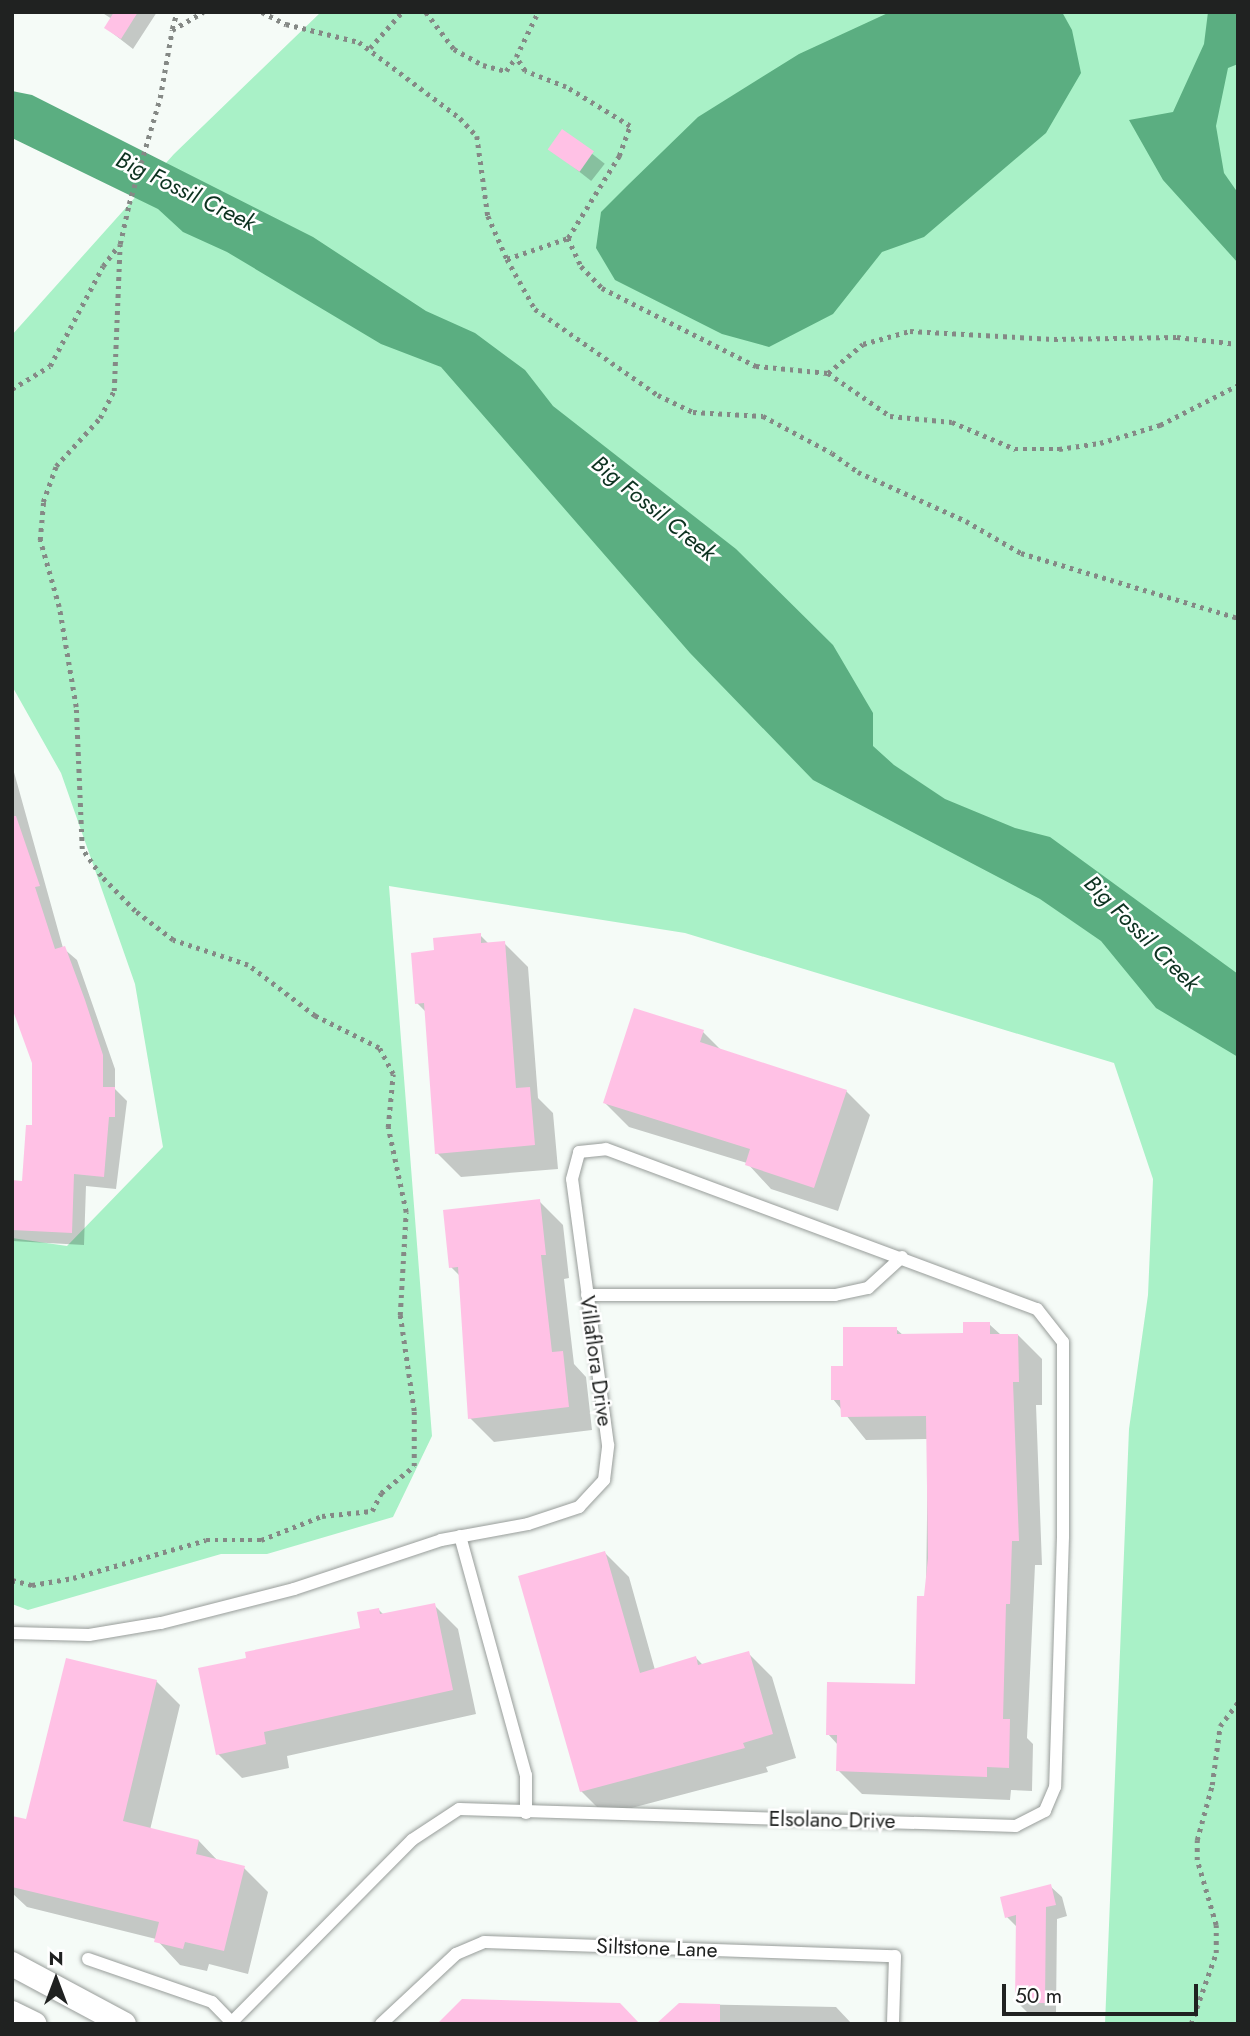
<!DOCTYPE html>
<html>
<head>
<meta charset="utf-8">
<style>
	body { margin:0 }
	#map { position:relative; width:1250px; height:2036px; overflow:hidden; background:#f5fbf7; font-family:Jost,sans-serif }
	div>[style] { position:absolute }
	.green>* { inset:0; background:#a9f1c7 }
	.water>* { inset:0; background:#5bae81 }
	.shadow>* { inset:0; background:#0003; transform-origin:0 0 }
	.building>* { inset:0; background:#ffc1e5; transform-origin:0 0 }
	.path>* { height:4.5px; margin-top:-2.25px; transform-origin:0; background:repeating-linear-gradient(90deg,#858986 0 3.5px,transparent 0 8.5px) }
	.roads { filter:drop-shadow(0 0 2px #989d9a) drop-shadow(0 0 2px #989d9a) }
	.service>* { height:12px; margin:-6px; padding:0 6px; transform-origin:6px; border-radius:6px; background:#fff }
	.minor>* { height:24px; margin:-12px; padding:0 12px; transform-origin:12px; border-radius:12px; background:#fff }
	span { translate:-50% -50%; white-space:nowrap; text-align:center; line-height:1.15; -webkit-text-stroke:5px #fff; paint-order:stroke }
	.street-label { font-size:21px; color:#202221 }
	.water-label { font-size:23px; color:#0d3220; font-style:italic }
	.frame { position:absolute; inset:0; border:14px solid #202221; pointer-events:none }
	.north { position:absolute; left:21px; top:1945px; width:70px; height:70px; -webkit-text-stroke:5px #fff; paint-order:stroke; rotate:0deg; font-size:19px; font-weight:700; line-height:28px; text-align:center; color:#202221 }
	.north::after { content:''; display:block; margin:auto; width:24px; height:32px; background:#202221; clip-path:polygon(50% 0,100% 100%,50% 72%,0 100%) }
	.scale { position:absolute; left:1002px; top:1984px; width:196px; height:32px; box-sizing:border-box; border:4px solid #202221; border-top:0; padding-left:9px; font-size:21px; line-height:24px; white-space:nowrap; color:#202221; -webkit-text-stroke:5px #fff; paint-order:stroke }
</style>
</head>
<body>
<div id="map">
	<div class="green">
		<div style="clip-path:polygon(321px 12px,1238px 12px,1238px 2024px,1105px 2024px,1129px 1429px,1148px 1295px,1153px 1179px,1114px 1063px,685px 933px,389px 886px,432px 1436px,393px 1517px,267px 1554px,221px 1554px,28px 1610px,12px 1604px,12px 1238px,67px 1246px,163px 1147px,135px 984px,61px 773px,12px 686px,12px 335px,174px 154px)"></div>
	</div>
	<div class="water">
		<div style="clip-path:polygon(890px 12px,1062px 12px,1072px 30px,1081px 73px,1046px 133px,924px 237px,882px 252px,833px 314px,769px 347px,722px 334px,615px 280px,596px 248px,601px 212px,627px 186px,698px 117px,799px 54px)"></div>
		<div style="clip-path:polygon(1208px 12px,1238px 12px,1238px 64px,1228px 68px,1216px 126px,1224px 173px,1238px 193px,1238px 263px,1163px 180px,1129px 120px,1173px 112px,1204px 44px)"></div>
		<div style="clip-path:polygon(12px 91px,32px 95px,313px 237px,426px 311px,475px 333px,525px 370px,553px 406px,736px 549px,833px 645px,873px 713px,873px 746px,894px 765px,945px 799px,1015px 828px,1050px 837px,1238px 974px,1238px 1057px,1156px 1008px,1101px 941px,1040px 899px,813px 780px,690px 653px,441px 367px,381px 344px,227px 252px,183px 232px,158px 209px,12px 138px)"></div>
	</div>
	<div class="shadow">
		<div style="clip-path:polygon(101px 12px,157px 12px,133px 49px,106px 28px,112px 19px)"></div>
		<div style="left:563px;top:131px;width:53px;height:22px;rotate:38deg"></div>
		<div style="clip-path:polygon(12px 765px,63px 948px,77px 960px,115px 1069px,115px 1089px,127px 1101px,116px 1189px,86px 1186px,84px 1245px,12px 1241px,12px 1182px,23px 1183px,33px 1127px,33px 1062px,12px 1006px)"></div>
		<div style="clip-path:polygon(480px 935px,489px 944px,504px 943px,528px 967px,538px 1098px,553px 1113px,558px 1169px,461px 1177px,437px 1153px,427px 1013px,417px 1003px,436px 952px)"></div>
		<div style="clip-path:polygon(703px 1032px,722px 1051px,846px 1091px,870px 1115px,838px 1211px,771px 1189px,747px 1163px,629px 1127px,605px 1103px)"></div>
		<div style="clip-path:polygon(539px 1201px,563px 1225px,569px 1278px,564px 1279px,574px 1364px,586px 1377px,592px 1430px,494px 1442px,470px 1418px,461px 1277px,451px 1267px)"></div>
		<div style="clip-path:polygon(989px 1324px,1001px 1335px,1018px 1335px,1042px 1359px,1042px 1405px,1036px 1405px,1042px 1565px,1035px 1565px,1027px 1738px,1033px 1744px,1032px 1791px,1011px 1790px,1010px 1800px,862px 1794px,838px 1770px,838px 1745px,828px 1734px,916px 1686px,926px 1598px,928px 1439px,866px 1440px,833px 1399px,845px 1367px,896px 1329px,903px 1335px,965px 1335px)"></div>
		<div style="clip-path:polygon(605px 1553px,629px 1577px,655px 1670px,696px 1658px,703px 1665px,748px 1653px,772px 1677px,796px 1758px,766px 1767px,768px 1772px,605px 1815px,581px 1791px)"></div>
		<div style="clip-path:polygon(434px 1605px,458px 1629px,476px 1714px,287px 1756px,289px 1768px,242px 1778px,218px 1754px,362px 1629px,378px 1609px,384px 1615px)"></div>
		<div style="clip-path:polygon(156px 1681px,180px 1705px,150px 1830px,199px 1841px,219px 1862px,244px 1868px,268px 1892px,248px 1974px,209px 1964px,207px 1971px,180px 1965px,156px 1939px,27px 1907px,12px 1893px,12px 1818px,28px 1821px)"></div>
		<div style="clip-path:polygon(1050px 1886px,1062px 1897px,1067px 1916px,1057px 1919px,1056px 2014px,1029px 2014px,1017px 2002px,1018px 1928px,1007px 1917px)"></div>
		<div style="clip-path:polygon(680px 2004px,836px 2007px,852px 2024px,659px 2024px)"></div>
		<div style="left:966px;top:2023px;width:43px;height:1px"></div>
	</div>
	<div class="building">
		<div style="clip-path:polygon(114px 12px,138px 12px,121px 39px,104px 28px)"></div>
		<div style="left:562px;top:129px;width:39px;height:25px;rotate:35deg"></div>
		<div style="clip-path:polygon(12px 816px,16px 816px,40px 886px,35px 887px,55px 949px,65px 946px,85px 1000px,103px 1055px,103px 1087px,115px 1087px,115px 1117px,109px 1117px,104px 1177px,74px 1174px,72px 1233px,12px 1230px,12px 1180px,22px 1181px,26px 1125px,32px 1125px,32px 1063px,12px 1008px)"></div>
		<div style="clip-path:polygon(481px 933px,481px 943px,505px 941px,516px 1088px,530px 1087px,535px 1145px,435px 1154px,424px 1003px,415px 1004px,411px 953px,434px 950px,433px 938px)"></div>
		<div style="clip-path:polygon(634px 1008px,704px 1030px,700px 1042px,847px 1090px,814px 1188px,745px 1165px,750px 1149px,603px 1103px)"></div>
		<div style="clip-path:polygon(540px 1199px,546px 1255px,541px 1255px,552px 1352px,563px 1351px,569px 1407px,468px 1419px,458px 1267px,449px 1268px,443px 1210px)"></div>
		<div style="clip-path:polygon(963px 1322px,990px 1322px,990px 1334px,1018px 1334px,1019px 1382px,1013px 1382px,1019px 1541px,1012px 1541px,1010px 1604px,1006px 1604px,1003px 1719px,1010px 1719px,1009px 1768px,987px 1767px,987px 1777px,836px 1771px,837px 1735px,826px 1735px,827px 1682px,915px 1684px,917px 1596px,924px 1596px,928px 1558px,926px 1416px,841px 1417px,840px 1400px,831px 1400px,831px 1366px,843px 1366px,843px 1327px,897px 1327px,897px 1334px,963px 1333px)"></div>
		<div style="clip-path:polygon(605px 1551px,640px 1673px,696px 1656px,698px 1665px,749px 1651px,773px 1734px,743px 1743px,745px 1748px,580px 1792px,518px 1576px)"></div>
		<div style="clip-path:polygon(435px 1603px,453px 1690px,264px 1732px,266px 1744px,216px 1755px,198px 1668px,246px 1658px,245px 1652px,360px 1628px,357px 1612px,379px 1608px,380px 1614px)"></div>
		<div style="clip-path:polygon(66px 1658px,157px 1680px,123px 1821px,199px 1840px,196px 1854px,245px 1866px,224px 1951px,185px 1942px,183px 1949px,154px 1942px,159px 1922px,12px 1887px,12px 1816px,26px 1819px)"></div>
		<div style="clip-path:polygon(1051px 1884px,1056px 1905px,1046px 1907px,1045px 2003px,1015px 2003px,1016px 1915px,1005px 1918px,1000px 1897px)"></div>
		<div style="clip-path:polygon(462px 1999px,620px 2003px,640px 2024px,437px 2024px)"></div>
		<div style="clip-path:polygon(679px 2003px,720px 2004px,720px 2024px,656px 2024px)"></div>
	</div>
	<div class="path">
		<div style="left:262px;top:12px;width:27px;rotate:27deg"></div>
		<div style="left:286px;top:24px;width:75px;rotate:13.9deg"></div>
		<div style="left:359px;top:42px;width:126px;rotate:37deg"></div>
		<div style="left:460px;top:118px;width:25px;rotate:47deg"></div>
		<div style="left:477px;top:136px;width:81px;rotate:82.2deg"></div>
		<div style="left:488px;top:216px;width:47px;rotate:66.2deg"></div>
		<div style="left:507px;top:259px;width:65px;rotate:-19deg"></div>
		<div style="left:568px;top:238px;width:97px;rotate:-58.1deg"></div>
		<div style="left:619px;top:156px;width:32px;rotate:-70deg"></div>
		<div style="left:630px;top:126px;width:75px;rotate:-148.6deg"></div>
		<div style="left:566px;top:87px;width:44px;rotate:-158.7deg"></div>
		<div style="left:525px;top:71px;width:17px;rotate:-123deg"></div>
		<div style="left:516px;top:57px;width:50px;rotate:-63.9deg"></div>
		<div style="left:426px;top:12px;width:46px;rotate:52.9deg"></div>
		<div style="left:454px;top:49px;width:33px;rotate:29deg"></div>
		<div style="left:483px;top:65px;width:24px;rotate:15deg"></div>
		<div style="left:506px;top:71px;width:17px;rotate:-54deg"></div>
		<div style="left:172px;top:29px;width:18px;rotate:-74deg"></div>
		<div style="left:370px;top:48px;width:48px;rotate:-48.4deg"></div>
		<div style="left:568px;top:238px;width:31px;rotate:65deg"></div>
		<div style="left:581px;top:266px;width:30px;rotate:46deg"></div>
		<div style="left:602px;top:288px;width:173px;rotate:26.9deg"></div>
		<div style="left:756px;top:366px;width:72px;rotate:5.6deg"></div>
		<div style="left:828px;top:373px;width:75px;rotate:34.7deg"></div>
		<div style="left:890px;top:416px;width:62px;rotate:5.5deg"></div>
		<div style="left:952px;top:422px;width:69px;rotate:23.2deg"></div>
		<div style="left:1015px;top:449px;width:44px"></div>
		<div style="left:1059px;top:449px;width:41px;rotate:-8.3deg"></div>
		<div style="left:1100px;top:443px;width:63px;rotate:-16.7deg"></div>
		<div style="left:1160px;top:425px;width:88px;rotate:-27.1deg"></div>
		<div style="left:507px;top:259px;width:57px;rotate:60.8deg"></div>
		<div style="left:535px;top:309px;width:150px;rotate:35deg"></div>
		<div style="left:658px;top:395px;width:39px;rotate:26deg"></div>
		<div style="left:693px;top:412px;width:70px;rotate:3.3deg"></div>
		<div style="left:763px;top:416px;width:78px;rotate:28.2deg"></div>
		<div style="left:832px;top:453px;width:32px;rotate:36deg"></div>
		<div style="left:858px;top:472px;width:119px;rotate:24.4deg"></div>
		<div style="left:966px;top:521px;width:64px;rotate:30.2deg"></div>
		<div style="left:1021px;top:553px;width:227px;rotate:16.7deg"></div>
		<div style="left:828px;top:373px;width:45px;rotate:-39.6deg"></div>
		<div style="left:863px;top:344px;width:49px;rotate:-15.5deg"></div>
		<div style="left:910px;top:331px;width:144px;rotate:3.2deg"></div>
		<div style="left:1054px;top:339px;width:123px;rotate:-0.9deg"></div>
		<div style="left:1177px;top:337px;width:61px;rotate:6.5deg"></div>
		<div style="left:12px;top:389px;width:44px;rotate:-31.2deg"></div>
		<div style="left:50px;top:366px;width:113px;rotate:-62.1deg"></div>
		<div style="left:103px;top:266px;width:26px;rotate:-53deg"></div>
		<div style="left:12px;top:1580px;width:21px;rotate:14deg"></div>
		<div style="left:32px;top:1585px;width:42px;rotate:-9.7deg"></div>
		<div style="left:73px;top:1578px;width:138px;rotate:-15.9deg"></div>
		<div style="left:206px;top:1540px;width:55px"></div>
		<div style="left:261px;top:1540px;width:66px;rotate:-21.5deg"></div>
		<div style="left:322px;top:1516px;width:50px;rotate:-5.7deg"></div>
		<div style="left:372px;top:1511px;width:20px;rotate:-63deg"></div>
		<div style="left:381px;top:1493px;width:43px;rotate:-39.3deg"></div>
		<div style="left:414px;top:1466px;width:55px;rotate:-90deg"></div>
		<div style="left:414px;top:1411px;width:97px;rotate:-98.3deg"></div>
		<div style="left:400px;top:1315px;width:103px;rotate:-86.7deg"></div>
		<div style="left:406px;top:1212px;width:87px;rotate:-102deg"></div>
		<div style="left:388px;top:1127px;width:53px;rotate:-84.6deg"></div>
		<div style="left:393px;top:1074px;width:30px;rotate:-118deg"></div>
		<div style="left:379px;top:1048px;width:72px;rotate:-153.4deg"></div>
		<div style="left:315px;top:1016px;width:84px;rotate:-142.7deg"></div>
		<div style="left:248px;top:965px;width:79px;rotate:-161.6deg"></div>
		<div style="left:173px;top:940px;width:48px;rotate:-142.7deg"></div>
		<div style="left:135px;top:911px;width:49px;rotate:-134.2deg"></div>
		<div style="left:101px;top:876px;width:33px;rotate:-125deg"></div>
		<div style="left:82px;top:849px;width:142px;rotate:-92.4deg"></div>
		<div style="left:76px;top:707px;width:101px;rotate:-99.6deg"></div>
		<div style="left:59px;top:607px;width:70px;rotate:-105.8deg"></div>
		<div style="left:40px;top:540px;width:38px;rotate:-85deg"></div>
		<div style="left:43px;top:502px;width:38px;rotate:-70deg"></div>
		<div style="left:56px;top:466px;width:65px;rotate:-47.5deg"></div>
		<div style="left:100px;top:418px;width:30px;rotate:-63deg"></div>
		<div style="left:114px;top:391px;width:147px;rotate:-87.7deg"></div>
		<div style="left:120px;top:244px;width:41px;rotate:-77.3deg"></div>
		<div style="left:129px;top:204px;width:110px;rotate:-73.7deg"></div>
		<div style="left:160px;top:98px;width:69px;rotate:-80deg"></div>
		<div style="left:172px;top:30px;width:36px;rotate:-30deg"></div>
		<div style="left:1191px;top:2024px;width:75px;rotate:-70.6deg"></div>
		<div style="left:1216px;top:1953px;width:28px;rotate:-90deg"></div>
		<div style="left:1216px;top:1925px;width:68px;rotate:-106.3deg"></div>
		<div style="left:1197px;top:1860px;width:20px;rotate:-90deg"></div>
		<div style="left:1197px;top:1840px;width:57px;rotate:-74.7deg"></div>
		<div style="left:1212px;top:1785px;width:60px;rotate:-82.3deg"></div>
		<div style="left:1220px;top:1726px;width:30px;rotate:-53deg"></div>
	</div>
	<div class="roads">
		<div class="service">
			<div style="left:587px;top:1295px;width:248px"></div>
			<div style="left:835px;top:1295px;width:34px;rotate:-12deg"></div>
			<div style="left:868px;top:1288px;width:46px;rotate:-42.4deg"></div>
			<div style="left:460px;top:1536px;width:248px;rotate:74.6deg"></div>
			<div style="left:526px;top:1775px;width:38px;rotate:90deg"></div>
			<div style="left:12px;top:1633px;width:77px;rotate:1.5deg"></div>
			<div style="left:89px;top:1635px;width:73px;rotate:-9.5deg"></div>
			<div style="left:161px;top:1623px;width:137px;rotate:-14.3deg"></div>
			<div style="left:294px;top:1589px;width:155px;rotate:-18.4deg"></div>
			<div style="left:441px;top:1540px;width:88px;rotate:-10.4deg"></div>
			<div style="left:528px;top:1524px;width:54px;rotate:-18.4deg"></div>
			<div style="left:579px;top:1507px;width:37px;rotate:-47deg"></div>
			<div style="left:604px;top:1480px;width:35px;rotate:-83deg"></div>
			<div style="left:608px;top:1445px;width:268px;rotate:-97.7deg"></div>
			<div style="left:572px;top:1179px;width:28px;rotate:-75deg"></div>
			<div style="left:579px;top:1152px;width:27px;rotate:-6deg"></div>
			<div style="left:606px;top:1149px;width:460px;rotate:20.4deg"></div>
			<div style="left:1037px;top:1309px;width:42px;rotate:51.8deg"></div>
			<div style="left:1063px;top:1342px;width:195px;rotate:90deg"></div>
			<div style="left:1063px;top:1537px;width:250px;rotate:91.8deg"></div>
			<div style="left:1055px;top:1787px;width:26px;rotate:113deg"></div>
			<div style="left:1045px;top:1811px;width:33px;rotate:153deg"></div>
			<div style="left:1016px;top:1826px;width:557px;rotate:-178.25deg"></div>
			<div style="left:459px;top:1809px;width:56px;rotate:146.6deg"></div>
			<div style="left:412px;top:1840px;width:259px;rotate:134.7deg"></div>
			<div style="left:88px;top:1959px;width:131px;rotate:19.1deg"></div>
			<div style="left:212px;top:2002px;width:28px;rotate:46deg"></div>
			<div style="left:381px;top:2024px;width:103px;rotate:-43deg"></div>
			<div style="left:456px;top:1954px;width:30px;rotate:-23deg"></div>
			<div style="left:484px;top:1942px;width:411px;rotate:2deg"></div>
			<div style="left:895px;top:1956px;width:68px;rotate:91.7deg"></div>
		</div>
		<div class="minor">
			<div style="left:12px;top:1964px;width:127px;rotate:28.2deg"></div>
			<div style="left:12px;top:2013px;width:25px;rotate:26deg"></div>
		</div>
	</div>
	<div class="street-label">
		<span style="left:596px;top:1361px;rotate:82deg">Villaflora Drive</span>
		<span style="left:832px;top:1820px;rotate:1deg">Elsolano Drive</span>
		<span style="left:657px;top:1948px;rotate:2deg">Siltstone Lane</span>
	</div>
	<div class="water-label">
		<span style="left:186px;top:191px;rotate:26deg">Big Fossil Creek</span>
		<span style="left:654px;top:508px;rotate:39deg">Big Fossil Creek</span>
		<span style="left:1142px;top:933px;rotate:45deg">Big Fossil Creek</span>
	</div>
	<div class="frame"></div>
	<div class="north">N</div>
	<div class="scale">50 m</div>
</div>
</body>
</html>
